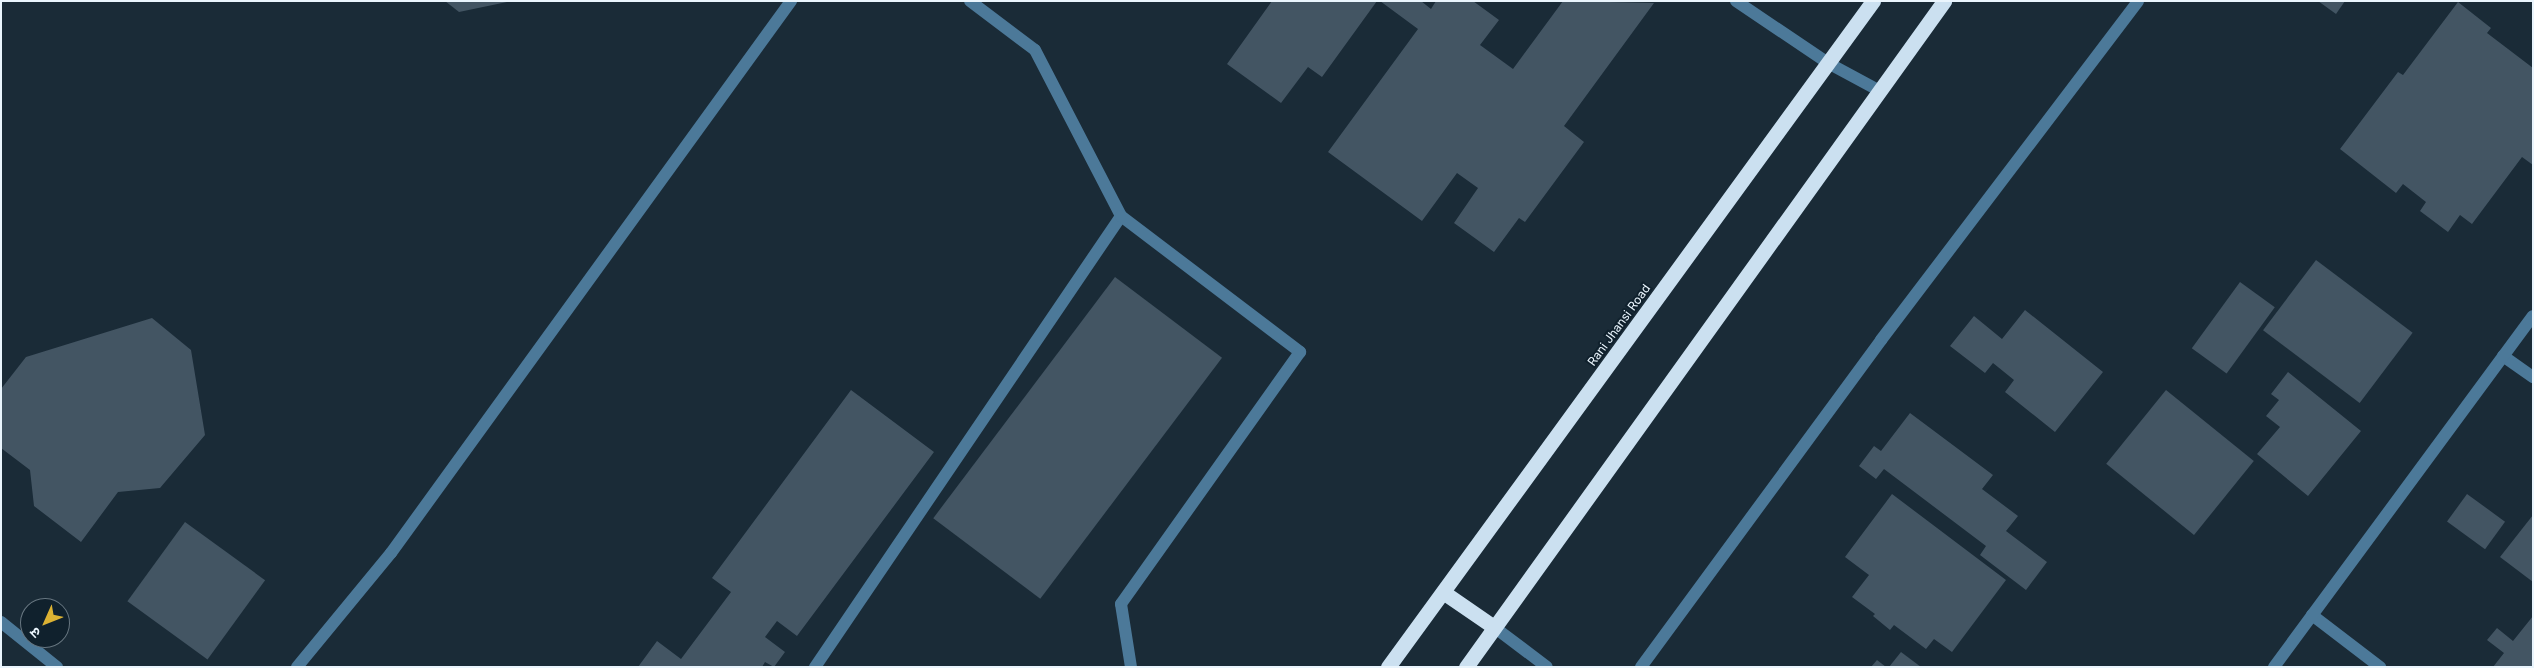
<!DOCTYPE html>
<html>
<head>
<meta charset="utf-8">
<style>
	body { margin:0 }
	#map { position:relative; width:2534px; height:668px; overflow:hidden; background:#1a2b37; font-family:Inter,"Noto Sans Devanagari",sans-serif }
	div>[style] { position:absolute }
	.building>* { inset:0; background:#435563; transform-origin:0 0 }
	.minor>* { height:12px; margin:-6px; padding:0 6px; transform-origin:6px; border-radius:6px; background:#4c7999 }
	.highway>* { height:15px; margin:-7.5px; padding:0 7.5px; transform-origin:7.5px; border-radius:7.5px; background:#cbe0f0 }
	span { translate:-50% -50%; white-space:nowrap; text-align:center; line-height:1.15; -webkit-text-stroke:4px #10212d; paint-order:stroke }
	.street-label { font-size:12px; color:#eaf5fd }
	.frame { position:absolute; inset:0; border:2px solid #eaf5fd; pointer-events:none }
	.north { position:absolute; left:20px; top:598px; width:50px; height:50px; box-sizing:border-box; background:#10212d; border:1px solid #677680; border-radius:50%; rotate:226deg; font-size:14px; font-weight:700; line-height:20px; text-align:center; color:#eaf5fd }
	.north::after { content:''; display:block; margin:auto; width:18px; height:22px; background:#dcb233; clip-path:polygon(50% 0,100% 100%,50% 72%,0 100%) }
</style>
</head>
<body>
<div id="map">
	<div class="building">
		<div style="clip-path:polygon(445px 1px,506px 1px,507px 2px,459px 12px)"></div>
		<div style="clip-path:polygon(1272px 1px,1377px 1px,1322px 77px,1308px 67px,1281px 103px,1227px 64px)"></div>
		<div style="clip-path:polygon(1380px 1px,1421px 1px,1431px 9px,1436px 1px,1473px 1px,1499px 20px,1480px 45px,1513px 69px,1563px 1px,1654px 3px,1564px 126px,1584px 142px,1525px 222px,1519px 218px,1494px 252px,1454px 223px,1478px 188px,1457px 173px,1422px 221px,1328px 152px,1418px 29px)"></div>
		<div style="clip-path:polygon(2318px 1px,2345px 1px,2336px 14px)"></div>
		<div style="clip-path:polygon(2458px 2px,2491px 28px,2487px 33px,2533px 68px,2533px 165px,2522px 157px,2472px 224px,2460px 215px,2448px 232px,2420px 211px,2426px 202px,2403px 184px,2396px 193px,2340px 149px,2398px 72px,2403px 75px)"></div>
		<div style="left:2316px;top:260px;width:121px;height:88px;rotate:37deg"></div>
		<div style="left:1115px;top:277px;width:134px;height:302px;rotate:37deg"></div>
		<div style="left:2240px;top:282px;width:43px;height:82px;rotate:36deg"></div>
		<div style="clip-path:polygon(2025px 310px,2103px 372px,2055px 432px,2005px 392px,2014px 380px,1993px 363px,1985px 373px,1950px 346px,1974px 316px,2002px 339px)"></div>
		<div style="clip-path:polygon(152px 318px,191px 350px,205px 435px,160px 488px,118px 492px,81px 542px,34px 506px,30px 470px,1px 448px,1px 389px,26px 357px)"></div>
		<div style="clip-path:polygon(2288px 372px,2361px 431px,2308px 496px,2257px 454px,2280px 427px,2266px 416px,2279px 400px,2271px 394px)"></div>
		<div style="clip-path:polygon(851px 390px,934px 452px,797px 636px,777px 621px,765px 637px,785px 652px,774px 667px,765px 662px,762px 667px,638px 667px,657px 641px,681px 659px,731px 592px,712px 578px)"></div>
		<div style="left:2166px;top:390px;width:113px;height:95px;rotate:39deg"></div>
		<div style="clip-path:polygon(1910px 413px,1993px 475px,1982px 489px,2018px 516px,2006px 531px,2047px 562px,2026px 590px,1980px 555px,1986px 546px,1884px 469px,1876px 479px,1859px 466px,1874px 446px,1881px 451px)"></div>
		<div style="clip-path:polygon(1892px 494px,2006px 580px,1952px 652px,1934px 639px,1926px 649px,1894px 625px,1890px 630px,1873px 616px,1875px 614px,1852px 597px,1869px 575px,1845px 557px)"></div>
		<div style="left:2467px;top:494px;width:47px;height:34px;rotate:36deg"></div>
		<div style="clip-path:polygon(2533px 515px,2533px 582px,2500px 557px)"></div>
		<div style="left:185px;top:522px;width:99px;height:98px;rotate:36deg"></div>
		<div style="clip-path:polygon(2533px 616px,2533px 667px,2493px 667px,2504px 653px,2487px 640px,2497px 628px,2513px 641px)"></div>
		<div style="clip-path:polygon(1901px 652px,1921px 667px,1889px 667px)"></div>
		<div style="clip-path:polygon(1877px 660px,1886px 667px,1871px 667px)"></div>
	</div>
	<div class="minor">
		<div style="left:970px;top:1px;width:81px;rotate:37deg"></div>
		<div style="left:1035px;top:50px;width:187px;rotate:62.6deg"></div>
		<div style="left:1736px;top:1px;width:111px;rotate:34deg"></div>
		<div style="left:1828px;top:63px;width:59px;rotate:28.3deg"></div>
		<div style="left:2503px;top:356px;width:37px;rotate:35deg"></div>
		<div style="left:2312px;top:615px;width:86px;rotate:37.4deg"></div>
		<div style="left:1px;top:622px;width:72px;rotate:38.8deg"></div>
		<div style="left:1494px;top:627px;width:66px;rotate:37deg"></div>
		<div style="left:297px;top:667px;width:148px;rotate:-50.5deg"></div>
		<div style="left:391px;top:553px;width:682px;rotate:-54.07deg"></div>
		<div style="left:815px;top:667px;width:545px;rotate:-55.84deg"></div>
		<div style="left:1121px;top:216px;width:225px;rotate:37.2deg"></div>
		<div style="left:1300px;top:352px;width:309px;rotate:125.4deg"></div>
		<div style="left:1121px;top:604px;width:64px;rotate:81deg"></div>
		<div style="left:1641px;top:667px;width:406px;rotate:-53.7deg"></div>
		<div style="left:1881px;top:340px;width:425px;rotate:-52.8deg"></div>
		<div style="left:2274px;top:667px;width:436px;rotate:-53.6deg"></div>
	</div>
	<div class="highway">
		<div style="left:1443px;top:592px;width:62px;rotate:34.5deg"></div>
		<div style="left:1388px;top:667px;width:824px;rotate:-53.94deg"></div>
		<div style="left:1466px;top:667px;width:820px;rotate:-54.33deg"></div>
	</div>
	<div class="street-label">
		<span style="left:1619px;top:325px;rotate:-54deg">Rani Jhansi Road</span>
	</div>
	<div class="frame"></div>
	<div class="north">उ</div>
</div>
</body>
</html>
